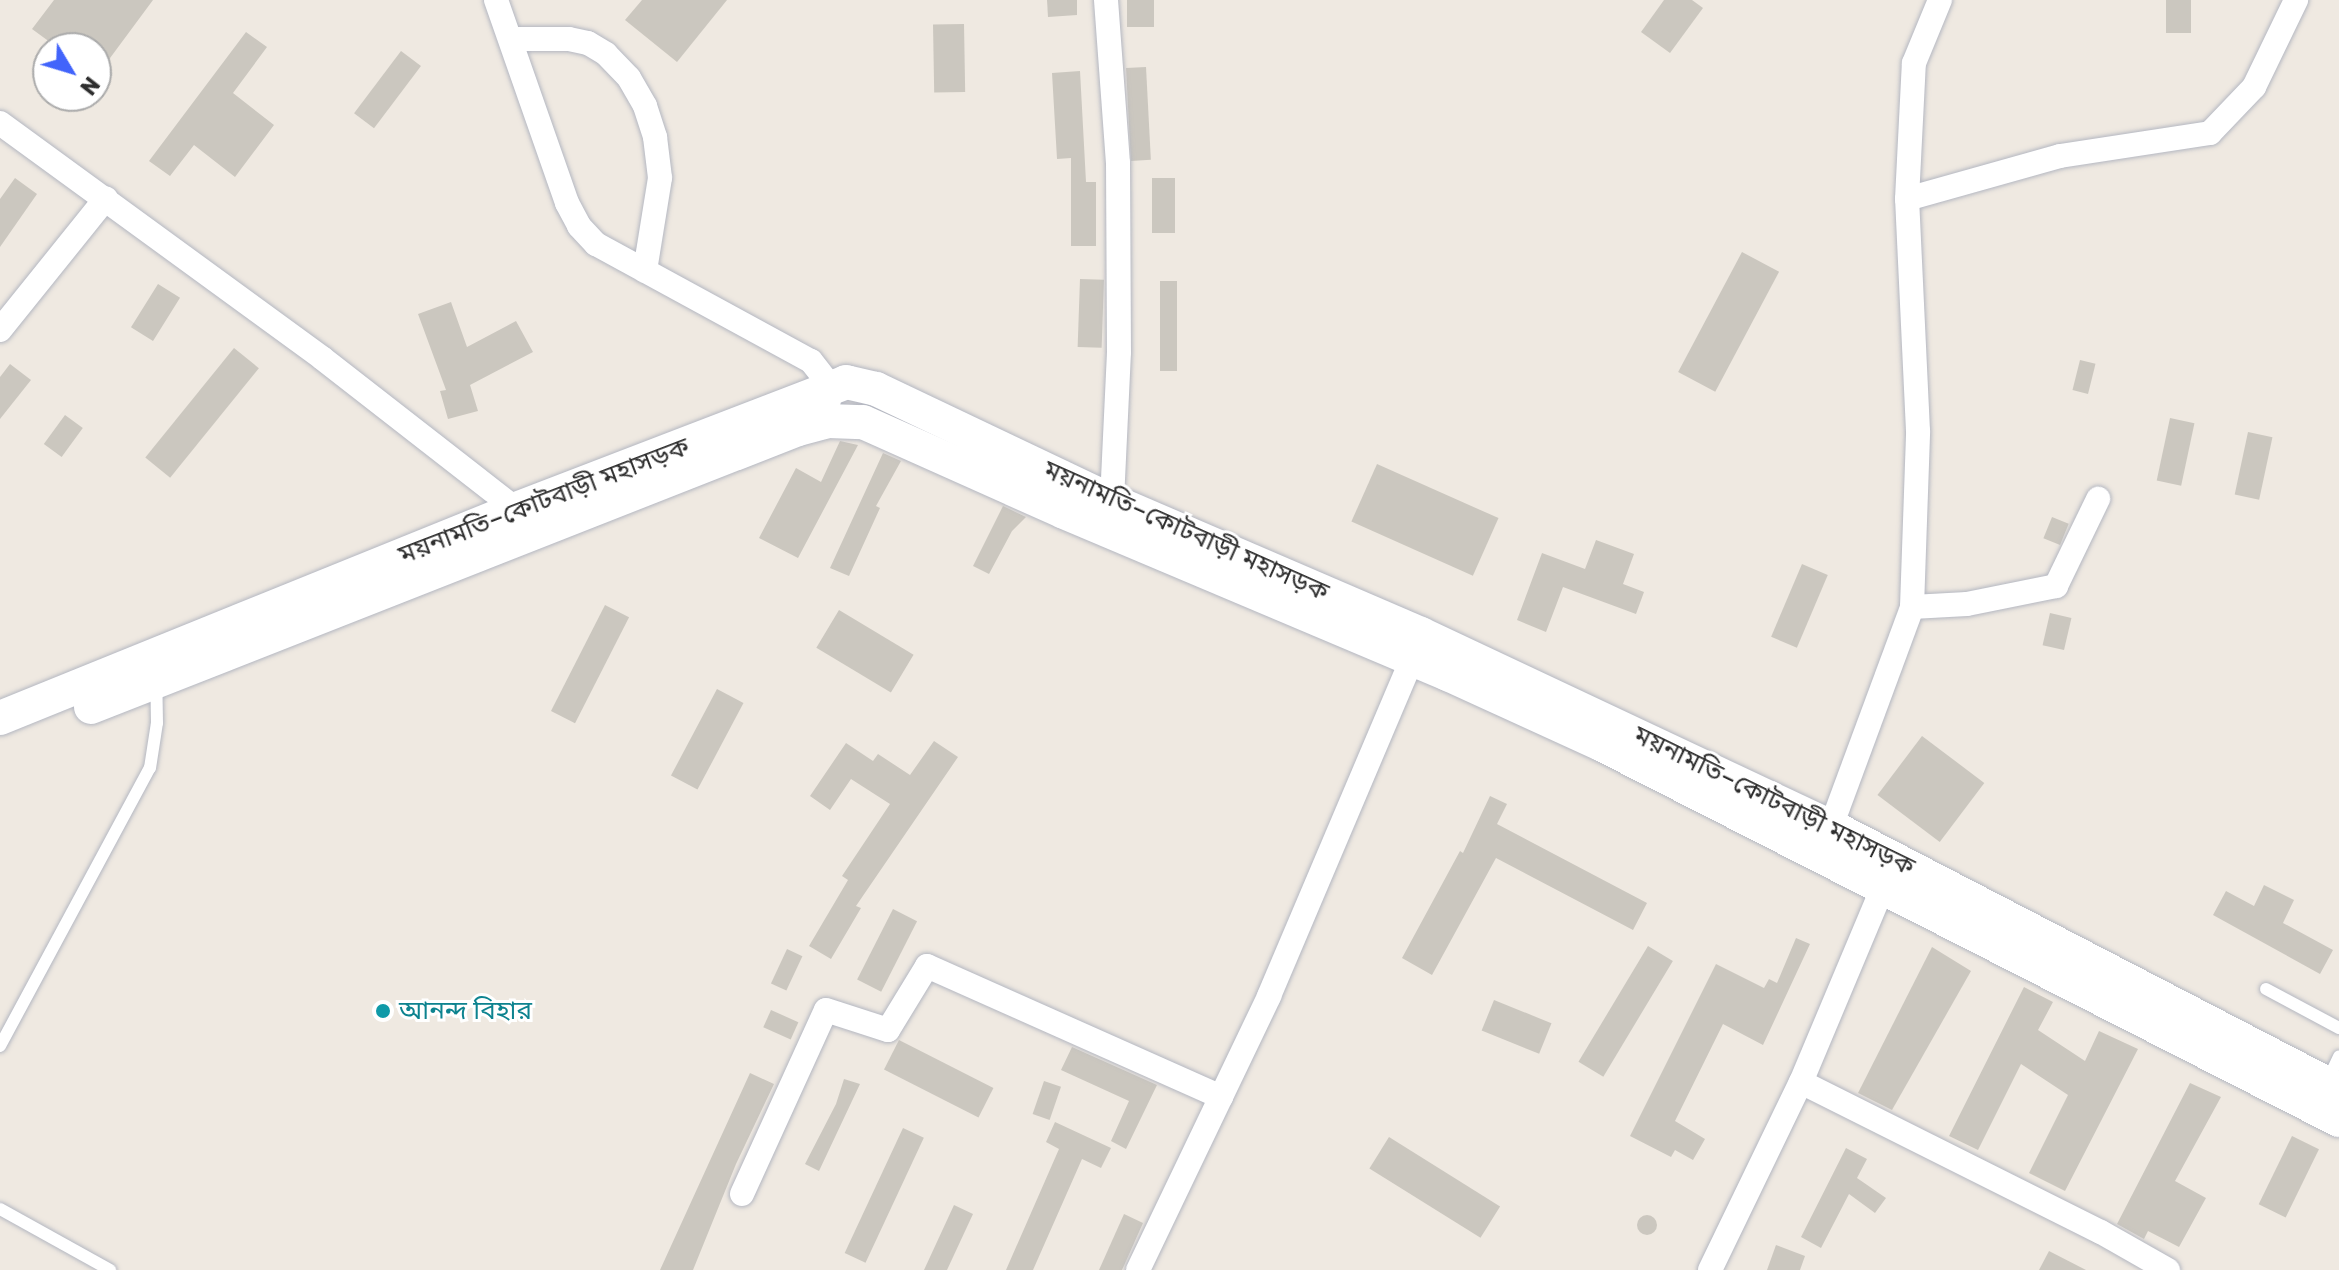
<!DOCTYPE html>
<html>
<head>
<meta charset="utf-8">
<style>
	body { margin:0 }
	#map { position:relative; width:2339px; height:1270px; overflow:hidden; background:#efe9e1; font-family:Rubik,"Noto Sans Bengali",sans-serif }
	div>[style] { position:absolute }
	.building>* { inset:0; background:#cbc7bf; transform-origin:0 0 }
	.round { border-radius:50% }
	.roads { filter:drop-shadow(0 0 2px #b4b7c1) drop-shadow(0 0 2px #b4b7c1) }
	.lane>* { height:12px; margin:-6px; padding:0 6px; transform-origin:6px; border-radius:6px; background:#fff }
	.street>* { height:24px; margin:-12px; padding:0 12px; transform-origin:12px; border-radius:12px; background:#fff }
	.secondary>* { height:34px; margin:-17px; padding:0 17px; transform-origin:17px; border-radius:17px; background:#fff }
	.dots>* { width:22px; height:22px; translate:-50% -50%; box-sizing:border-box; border:4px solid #fff; border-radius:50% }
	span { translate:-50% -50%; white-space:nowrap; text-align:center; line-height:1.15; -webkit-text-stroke:6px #fff; paint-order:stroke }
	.street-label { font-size:26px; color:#2e2e2e }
	.culture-label { font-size:26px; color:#0d838f }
	.left { translate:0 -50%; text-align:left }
	.north { position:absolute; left:32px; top:32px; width:80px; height:80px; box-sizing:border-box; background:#fff; border:2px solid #ababab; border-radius:50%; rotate:128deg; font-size:22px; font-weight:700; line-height:32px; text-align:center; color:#2e2e2e }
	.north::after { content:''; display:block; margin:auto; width:28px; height:36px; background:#4264fb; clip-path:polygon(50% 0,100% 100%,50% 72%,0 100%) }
</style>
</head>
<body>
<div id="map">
	<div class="building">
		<div style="clip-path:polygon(54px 0,153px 0,96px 77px,96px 48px,58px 48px,32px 29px)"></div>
		<div style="clip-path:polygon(642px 0,727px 0,677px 62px,625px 20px)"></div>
		<div style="clip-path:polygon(1047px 0,1077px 0,1077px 15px,1048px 17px)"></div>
		<div style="left:1127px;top:0;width:27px;height:27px"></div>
		<div style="clip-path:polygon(1664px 0,1692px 0,1703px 8px,1670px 53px,1641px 32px)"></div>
		<div style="left:2166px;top:0;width:25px;height:33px"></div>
		<div style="left:964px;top:24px;width:68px;height:31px;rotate:89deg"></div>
		<div style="clip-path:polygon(246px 32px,267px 47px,233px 93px,274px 125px,235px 177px,194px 145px,170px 176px,149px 161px)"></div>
		<div style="left:401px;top:51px;width:25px;height:78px;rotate:37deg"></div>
		<div style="left:1146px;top:67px;width:93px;height:20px;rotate:87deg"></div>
		<div style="clip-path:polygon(1080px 71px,1086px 182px,1096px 182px,1096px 246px,1071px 246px,1071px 158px,1057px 159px,1052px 73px)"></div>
		<div style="clip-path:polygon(15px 178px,37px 194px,0 247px,0 199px)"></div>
		<div style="left:1152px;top:178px;width:23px;height:55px"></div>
		<div style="left:1742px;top:252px;width:42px;height:136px;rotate:28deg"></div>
		<div style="left:1080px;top:279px;width:24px;height:68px;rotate:2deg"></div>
		<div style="left:1160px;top:281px;width:17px;height:90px"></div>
		<div style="left:158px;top:284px;width:26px;height:51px;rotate:32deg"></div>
		<div style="clip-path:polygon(451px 302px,467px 347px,516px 321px,533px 352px,470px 385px,478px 411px,448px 419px,440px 391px,446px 390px,418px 314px)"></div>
		<div style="left:234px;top:348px;width:32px;height:141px;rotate:39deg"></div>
		<div style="left:2080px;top:360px;width:16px;height:31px;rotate:14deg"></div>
		<div style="clip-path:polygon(10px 364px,31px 380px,0 419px,0 377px)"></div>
		<div style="left:65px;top:415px;width:22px;height:36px;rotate:36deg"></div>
		<div style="left:2170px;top:418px;width:25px;height:64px;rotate:12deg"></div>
		<div style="left:2248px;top:432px;width:25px;height:64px;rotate:12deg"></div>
		<div style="clip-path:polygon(840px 441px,858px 445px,798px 558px,759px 538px,796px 468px,821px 482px)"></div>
		<div style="clip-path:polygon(883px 453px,901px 461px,876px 506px,880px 508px,849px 576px,830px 568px)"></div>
		<div style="left:1377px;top:464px;width:133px;height:63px;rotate:24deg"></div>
		<div style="clip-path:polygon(1003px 506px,1026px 517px,1012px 531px,989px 574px,973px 566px)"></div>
		<div style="left:2052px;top:517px;width:18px;height:23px;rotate:22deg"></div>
		<div style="clip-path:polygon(1596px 540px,1634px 554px,1623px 584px,1644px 592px,1636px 614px,1563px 587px,1546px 632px,1517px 620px,1542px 553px,1585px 569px)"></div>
		<div style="left:1802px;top:564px;width:28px;height:79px;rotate:23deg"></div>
		<div style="left:605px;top:605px;width:27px;height:119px;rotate:27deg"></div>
		<div style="left:839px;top:610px;width:87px;height:44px;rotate:31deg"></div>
		<div style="left:2050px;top:613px;width:22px;height:33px;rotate:13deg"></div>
		<div style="left:717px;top:689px;width:30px;height:98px;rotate:28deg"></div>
		<div style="left:1922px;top:736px;width:78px;height:74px;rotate:37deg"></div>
		<div style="clip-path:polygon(934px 741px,958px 757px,856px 906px,861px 908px,831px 959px,809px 946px,848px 880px,842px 876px,890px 804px,851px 779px,830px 810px,810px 796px,846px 743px,873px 761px,878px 754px,910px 775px)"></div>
		<div style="clip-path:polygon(1490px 796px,1507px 804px,1497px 824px,1647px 903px,1633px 930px,1496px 858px,1432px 975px,1402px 958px,1460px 851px,1463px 853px)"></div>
		<div style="clip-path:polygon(2264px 885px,2294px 900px,2283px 923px,2333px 950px,2320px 974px,2213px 915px,2226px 891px,2254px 906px)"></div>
		<div style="left:893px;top:909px;width:27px;height:79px;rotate:27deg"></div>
		<div style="clip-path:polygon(1796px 938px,1810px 944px,1763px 1045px,1723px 1024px,1675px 1121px,1705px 1139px,1693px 1160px,1675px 1150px,1671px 1157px,1630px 1136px,1716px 964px,1764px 988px,1769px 979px,1777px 983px)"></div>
		<div style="left:1648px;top:946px;width:29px;height:135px;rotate:31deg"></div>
		<div style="clip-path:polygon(1932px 947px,1971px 971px,1892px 1110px,1858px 1093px)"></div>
		<div style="left:787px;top:949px;width:17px;height:38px;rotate:25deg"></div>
		<div style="clip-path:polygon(2024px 987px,2053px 1002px,2038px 1030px,2085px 1061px,2099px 1031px,2138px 1049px,2065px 1191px,2029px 1173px,2068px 1095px,2021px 1064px,1978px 1150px,1949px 1136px)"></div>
		<div style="left:1494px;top:1000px;width:62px;height:33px;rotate:22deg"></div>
		<div style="left:771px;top:1010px;width:30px;height:19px;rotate:24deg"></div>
		<div style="left:899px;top:1040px;width:106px;height:33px;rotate:27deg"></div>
		<div style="clip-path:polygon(1072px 1047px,1157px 1085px,1126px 1149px,1111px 1141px,1129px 1101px,1061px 1070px)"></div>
		<div style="clip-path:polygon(750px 1073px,774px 1084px,736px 1164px,693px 1270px,660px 1270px)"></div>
		<div style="clip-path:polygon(844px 1079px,860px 1084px,819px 1171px,805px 1164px,836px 1104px)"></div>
		<div style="left:1044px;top:1081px;width:18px;height:35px;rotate:19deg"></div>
		<div style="clip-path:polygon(2190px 1083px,2221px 1097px,2175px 1181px,2206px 1198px,2179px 1247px,2148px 1231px,2144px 1239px,2117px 1224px)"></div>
		<div style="clip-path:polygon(1055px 1122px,1111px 1148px,1101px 1168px,1082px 1159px,1033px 1270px,1006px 1270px,1059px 1149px,1046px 1142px)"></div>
		<div style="left:903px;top:1128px;width:23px;height:138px;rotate:25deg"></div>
		<div style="left:2292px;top:1136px;width:30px;height:76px;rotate:26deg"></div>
		<div style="left:1389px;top:1137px;width:131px;height:37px;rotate:32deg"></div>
		<div style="clip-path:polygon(1846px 1148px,1867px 1159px,1857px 1178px,1886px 1198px,1875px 1213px,1849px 1194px,1821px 1248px,1801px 1237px)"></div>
		<div style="clip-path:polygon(954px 1205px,973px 1214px,947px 1270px,924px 1270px)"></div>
		<div style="clip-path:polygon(1124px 1214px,1143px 1223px,1122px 1270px,1099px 1270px)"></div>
		<div class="round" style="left:1637px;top:1215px;width:20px;height:20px"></div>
		<div style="clip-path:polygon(1776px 1245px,1805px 1256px,1800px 1270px,1767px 1270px)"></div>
		<div style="clip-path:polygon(2049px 1251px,2086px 1270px,2039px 1270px)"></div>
	</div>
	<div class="roads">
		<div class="lane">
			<div style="left:2266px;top:989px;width:83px;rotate:28.1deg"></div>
			<div style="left:0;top:1046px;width:316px;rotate:-61.7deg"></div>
			<div style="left:150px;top:768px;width:46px;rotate:-81.2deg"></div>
			<div style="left:157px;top:723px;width:39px;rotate:-91deg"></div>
			<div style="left:2328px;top:1080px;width:26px;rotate:-65deg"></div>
			<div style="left:0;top:1209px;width:126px;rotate:29deg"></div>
		</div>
		<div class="street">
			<div style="left:496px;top:0;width:215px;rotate:70.7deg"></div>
			<div style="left:567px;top:203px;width:26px;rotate:62deg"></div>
			<div style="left:579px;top:226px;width:25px;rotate:47deg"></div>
			<div style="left:596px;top:244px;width:245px;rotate:28.6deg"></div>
			<div style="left:811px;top:361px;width:31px;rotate:52deg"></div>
			<div style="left:830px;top:385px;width:16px;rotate:94deg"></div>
			<div style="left:1106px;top:0;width:163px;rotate:85.8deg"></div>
			<div style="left:1118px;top:163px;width:189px;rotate:89.7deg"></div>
			<div style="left:1119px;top:352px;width:149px;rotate:92.7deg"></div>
			<div style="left:512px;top:39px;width:57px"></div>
			<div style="left:569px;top:39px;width:19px;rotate:12deg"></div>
			<div style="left:588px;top:43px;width:21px;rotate:31deg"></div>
			<div style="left:606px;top:54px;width:33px;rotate:46deg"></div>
			<div style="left:629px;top:78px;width:32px;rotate:60deg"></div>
			<div style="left:645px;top:106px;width:33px;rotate:72deg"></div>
			<div style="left:655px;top:137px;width:41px;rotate:83deg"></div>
			<div style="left:660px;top:178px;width:94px;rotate:99.2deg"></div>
			<div style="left:0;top:123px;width:399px;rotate:36.1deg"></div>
			<div style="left:322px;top:358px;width:246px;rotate:37.9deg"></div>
			<div style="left:516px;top:509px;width:13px;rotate:81deg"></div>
			<div style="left:1907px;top:199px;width:159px;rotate:-15.7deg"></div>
			<div style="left:2060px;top:156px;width:152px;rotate:-8.7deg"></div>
			<div style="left:2210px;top:133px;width:64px;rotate:-46.3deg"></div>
			<div style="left:2254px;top:87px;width:97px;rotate:-64.2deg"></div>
			<div style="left:0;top:330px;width:169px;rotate:-51.2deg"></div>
			<div style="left:1912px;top:607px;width:55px;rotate:-3.1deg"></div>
			<div style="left:1967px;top:604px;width:91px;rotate:-11.4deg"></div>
			<div style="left:2056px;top:586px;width:97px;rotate:-64.2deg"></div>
			<div style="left:1826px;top:840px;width:248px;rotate:-69.7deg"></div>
			<div style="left:1912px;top:607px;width:176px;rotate:-88deg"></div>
			<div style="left:1918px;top:431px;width:232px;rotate:-92.7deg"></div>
			<div style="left:1907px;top:199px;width:136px;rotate:-87.1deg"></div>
			<div style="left:1914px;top:63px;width:68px;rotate:-67.6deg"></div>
			<div style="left:1883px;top:887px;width:212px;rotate:112.8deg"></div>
			<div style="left:1801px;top:1082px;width:335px;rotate:26.6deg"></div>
			<div style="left:2101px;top:1232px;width:77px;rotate:29.6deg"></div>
			<div style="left:742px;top:1194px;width:202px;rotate:-65.5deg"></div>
			<div style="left:826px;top:1010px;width:65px;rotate:17.9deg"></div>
			<div style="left:888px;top:1030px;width:75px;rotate:-58.6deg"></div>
			<div style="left:927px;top:966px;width:322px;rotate:24deg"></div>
			<div style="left:1138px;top:1270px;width:304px;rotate:-64.4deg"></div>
			<div style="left:1269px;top:996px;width:366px;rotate:-67deg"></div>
			<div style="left:1710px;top:1270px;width:209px;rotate:-64.2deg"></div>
		</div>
		<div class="secondary">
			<div style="left:91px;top:707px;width:760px;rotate:-21.47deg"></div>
			<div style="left:798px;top:429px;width:31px;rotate:-15deg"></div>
			<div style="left:828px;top:421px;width:35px;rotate:2deg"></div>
			<div style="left:863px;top:422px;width:220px;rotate:24.1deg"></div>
			<div style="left:1064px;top:512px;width:417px;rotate:22.9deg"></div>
			<div style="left:1448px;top:674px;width:170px;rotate:24.6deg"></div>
			<div style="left:1603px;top:745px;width:826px;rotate:27deg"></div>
			<div style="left:0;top:718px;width:557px;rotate:-22.05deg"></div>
			<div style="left:516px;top:509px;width:354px;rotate:-21deg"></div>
			<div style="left:846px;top:382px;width:31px;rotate:13deg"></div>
			<div style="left:876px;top:389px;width:261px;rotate:25.4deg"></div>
			<div style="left:1112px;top:501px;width:336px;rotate:23.3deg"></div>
			<div style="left:1421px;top:634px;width:454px;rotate:25.2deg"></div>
			<div style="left:1832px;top:827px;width:571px;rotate:27.42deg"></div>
		</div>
	</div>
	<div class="dots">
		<div style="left:383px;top:1011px;background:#0f9aa8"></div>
	</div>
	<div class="street-label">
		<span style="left:544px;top:501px;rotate:-21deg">ময়নামতি–কোটবাড়ী মহাসড়ক</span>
		<span style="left:1186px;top:531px;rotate:24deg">ময়নামতি–কোটবাড়ী মহাসড়ক</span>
		<span style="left:1774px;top:801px;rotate:26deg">ময়নামতি–কোটবাড়ী মহাসড়ক</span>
	</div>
	<div class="culture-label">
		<span class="left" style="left:399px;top:1011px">আনন্দ বিহার</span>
	</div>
	<div class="north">N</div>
</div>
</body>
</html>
